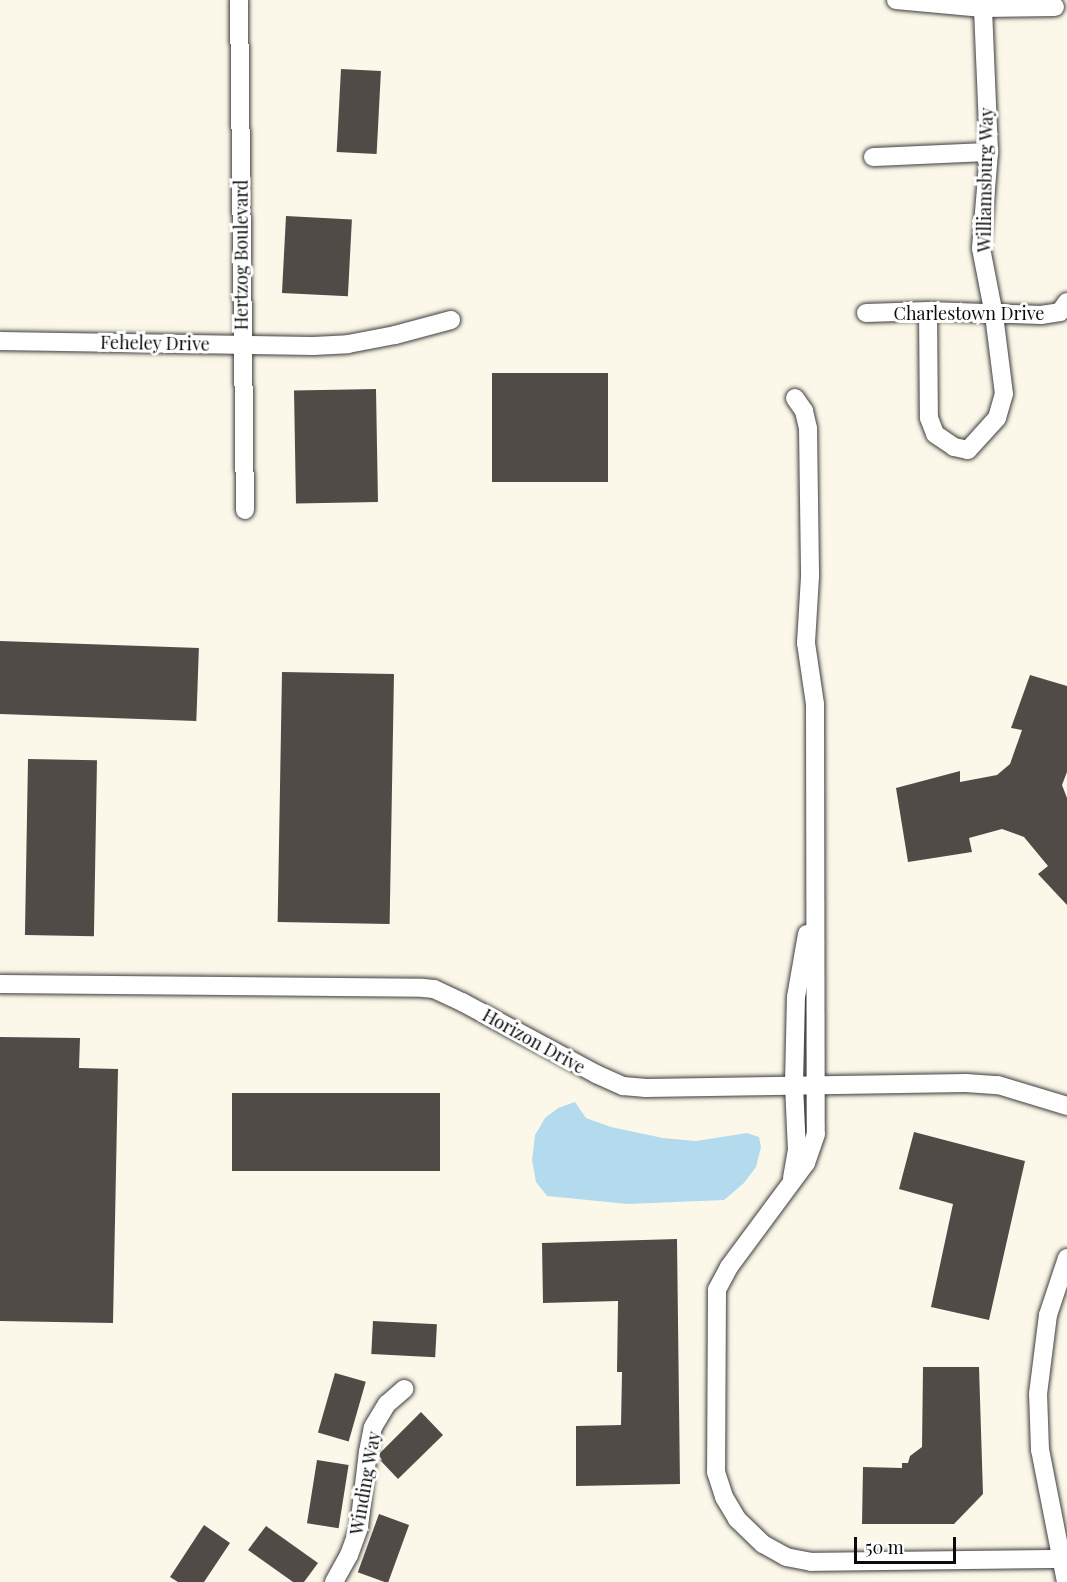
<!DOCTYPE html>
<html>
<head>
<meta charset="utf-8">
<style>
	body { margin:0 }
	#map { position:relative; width:1067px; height:1582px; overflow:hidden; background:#fcf8e9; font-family:"Playfair Display",serif }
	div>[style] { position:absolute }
	.water>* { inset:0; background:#b4dbed }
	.building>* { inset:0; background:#514b48; transform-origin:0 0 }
	.roads { filter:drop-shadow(0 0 2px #3d3d3d) drop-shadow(0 0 2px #3d3d3d) }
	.minor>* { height:18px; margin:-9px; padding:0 9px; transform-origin:9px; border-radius:9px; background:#fff }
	span { translate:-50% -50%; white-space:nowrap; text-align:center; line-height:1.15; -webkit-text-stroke:6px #fff; paint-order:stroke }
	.street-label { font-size:18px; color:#0a0a0a }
	.scale { position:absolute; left:854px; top:1537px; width:102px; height:27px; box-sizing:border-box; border:3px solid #0a0a0a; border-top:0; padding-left:8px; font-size:18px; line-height:21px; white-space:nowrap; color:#0a0a0a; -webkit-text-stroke:4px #fff; paint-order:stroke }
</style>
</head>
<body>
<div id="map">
	<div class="water">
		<div style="clip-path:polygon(575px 1102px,586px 1118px,611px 1127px,663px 1138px,696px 1141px,747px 1133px,759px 1137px,761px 1147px,756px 1167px,744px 1183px,724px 1200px,628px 1204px,547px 1196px,536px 1182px,532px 1160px,535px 1135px,545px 1118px,558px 1108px)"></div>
	</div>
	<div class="building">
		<div style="left:341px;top:69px;width:40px;height:83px;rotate:3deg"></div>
		<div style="left:286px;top:216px;width:66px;height:77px;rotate:3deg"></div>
		<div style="left:492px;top:373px;width:116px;height:109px"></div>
		<div style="left:376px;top:389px;width:113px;height:82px;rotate:89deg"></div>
		<div style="left:0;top:641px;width:199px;height:73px;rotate:2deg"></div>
		<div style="left:282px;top:672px;width:112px;height:250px;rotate:1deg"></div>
		<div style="clip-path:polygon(1030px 675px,1067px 686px,1067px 772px,1062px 785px,1067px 798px,1067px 905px,1038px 874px,1048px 866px,1024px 837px,1002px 829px,969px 838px,972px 852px,908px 862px,896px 788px,960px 771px,960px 782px,997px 775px,1010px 764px,1022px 730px,1011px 728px)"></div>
		<div style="left:28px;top:759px;width:69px;height:176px;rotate:1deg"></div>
		<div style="clip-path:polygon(0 1037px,80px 1038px,79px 1068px,118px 1069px,113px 1323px,0 1321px)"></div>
		<div style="left:232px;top:1093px;width:208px;height:78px"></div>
		<div style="clip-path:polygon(914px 1132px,1025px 1161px,989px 1320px,931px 1307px,953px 1204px,899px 1189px)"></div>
		<div style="clip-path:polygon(677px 1239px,680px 1484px,576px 1486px,576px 1426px,621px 1425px,622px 1372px,617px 1372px,618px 1301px,543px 1303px,542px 1243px)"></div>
		<div style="left:373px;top:1321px;width:64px;height:33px;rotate:3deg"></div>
		<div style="clip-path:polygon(923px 1367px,979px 1367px,983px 1494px,954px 1524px,862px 1524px,863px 1467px,902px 1468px,902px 1463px,908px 1463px,910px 1456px,922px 1447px)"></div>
		<div style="left:335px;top:1373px;width:32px;height:62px;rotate:16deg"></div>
		<div style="clip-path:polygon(421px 1412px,443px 1435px,398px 1479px,379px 1459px,379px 1454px)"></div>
		<div style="left:317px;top:1460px;width:32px;height:64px;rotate:9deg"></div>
		<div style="left:379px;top:1514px;width:32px;height:62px;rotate:20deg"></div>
		<div style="clip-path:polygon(204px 1525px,230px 1543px,204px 1582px,178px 1582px,170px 1577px)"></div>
		<div style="clip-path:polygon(266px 1526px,318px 1563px,304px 1582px,293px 1582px,248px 1550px)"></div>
	</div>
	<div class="roads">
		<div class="minor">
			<div style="left:239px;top:0;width:510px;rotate:89.33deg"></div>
			<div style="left:896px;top:0;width:87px;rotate:5.3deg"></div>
			<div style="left:983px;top:8px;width:72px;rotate:-0.8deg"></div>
			<div style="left:873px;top:157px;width:116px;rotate:-2.5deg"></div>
			<div style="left:928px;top:311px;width:107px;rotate:89.5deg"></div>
			<div style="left:929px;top:418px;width:17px;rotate:69deg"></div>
			<div style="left:935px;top:434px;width:23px;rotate:34deg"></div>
			<div style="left:954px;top:447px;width:14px;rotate:12deg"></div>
			<div style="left:968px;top:450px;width:43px;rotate:-47.8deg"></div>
			<div style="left:997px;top:418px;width:25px;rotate:-74deg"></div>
			<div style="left:1004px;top:394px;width:80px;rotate:-97.2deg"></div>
			<div style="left:994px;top:315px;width:68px;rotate:-101deg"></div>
			<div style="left:981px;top:248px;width:96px;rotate:-85.2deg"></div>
			<div style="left:989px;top:152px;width:144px;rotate:-92.4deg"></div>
			<div style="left:866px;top:313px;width:62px;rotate:-1.8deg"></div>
			<div style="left:928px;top:311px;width:113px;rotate:2deg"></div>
			<div style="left:1041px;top:315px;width:19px;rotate:-9deg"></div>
			<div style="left:1060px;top:312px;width:12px;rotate:-55deg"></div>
			<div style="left:0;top:341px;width:313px;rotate:0.9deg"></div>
			<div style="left:313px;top:346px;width:35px;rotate:-3deg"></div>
			<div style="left:348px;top:344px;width:48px;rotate:-10.8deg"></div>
			<div style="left:395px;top:335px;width:58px;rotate:-15deg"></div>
			<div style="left:795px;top:398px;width:16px;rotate:55deg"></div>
			<div style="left:804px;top:411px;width:17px;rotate:77deg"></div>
			<div style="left:808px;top:428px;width:149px;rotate:89.2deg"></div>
			<div style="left:810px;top:577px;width:66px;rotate:93.5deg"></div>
			<div style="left:806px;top:643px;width:62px;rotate:81.6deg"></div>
			<div style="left:815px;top:704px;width:430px;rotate:89.9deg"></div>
			<div style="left:816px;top:1134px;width:31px;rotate:109deg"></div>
			<div style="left:806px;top:1163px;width:129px;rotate:126.5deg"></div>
			<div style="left:729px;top:1267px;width:26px;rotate:118deg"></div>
			<div style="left:717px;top:1290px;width:182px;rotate:90.3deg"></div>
			<div style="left:716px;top:1472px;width:26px;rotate:72deg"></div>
			<div style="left:724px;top:1497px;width:26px;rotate:59deg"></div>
			<div style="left:737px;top:1519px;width:36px;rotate:44deg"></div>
			<div style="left:763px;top:1544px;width:26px;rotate:29deg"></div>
			<div style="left:786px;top:1557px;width:25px;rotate:11deg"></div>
			<div style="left:811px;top:1562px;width:250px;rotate:-0.7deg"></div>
			<div style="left:0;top:984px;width:423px;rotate:0.5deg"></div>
			<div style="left:423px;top:988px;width:11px;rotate:5deg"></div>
			<div style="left:434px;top:989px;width:31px;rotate:25deg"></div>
			<div style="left:462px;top:1002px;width:152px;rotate:28.2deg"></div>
			<div style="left:596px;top:1074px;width:30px;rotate:24deg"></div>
			<div style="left:623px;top:1086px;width:23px;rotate:5deg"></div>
			<div style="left:646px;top:1088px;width:320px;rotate:-0.9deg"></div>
			<div style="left:966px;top:1083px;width:32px;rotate:4deg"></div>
			<div style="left:998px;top:1085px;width:72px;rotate:16.9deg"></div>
			<div style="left:792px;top:1178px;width:27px;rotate:-80deg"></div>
			<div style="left:797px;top:1151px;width:67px;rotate:-92.6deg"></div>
			<div style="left:794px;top:1084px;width:87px;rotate:-88.7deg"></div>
			<div style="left:796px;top:997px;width:64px;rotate:-80.1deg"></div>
			<div style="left:334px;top:1582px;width:31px;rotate:-61deg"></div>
			<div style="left:349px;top:1555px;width:30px;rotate:-70deg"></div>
			<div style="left:359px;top:1527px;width:76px;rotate:-83.2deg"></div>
			<div style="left:368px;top:1452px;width:25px;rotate:-79deg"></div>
			<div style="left:373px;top:1427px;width:27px;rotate:-59deg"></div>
			<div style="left:387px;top:1404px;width:23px;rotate:-41deg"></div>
			<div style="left:1066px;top:1582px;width:135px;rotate:-101.1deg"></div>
			<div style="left:1040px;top:1450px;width:56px;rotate:-92deg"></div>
			<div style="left:1038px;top:1394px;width:80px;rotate:-82.8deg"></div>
			<div style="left:1048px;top:1315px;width:60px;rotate:-71.6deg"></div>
		</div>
	</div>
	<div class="street-label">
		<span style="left:985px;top:180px;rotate:-89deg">Williamsburg Way</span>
		<span style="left:241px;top:255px;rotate:-90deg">Hertzog Boulevard</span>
		<span style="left:969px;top:313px">Charlestown Drive</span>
		<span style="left:155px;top:343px;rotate:1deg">Feheley Drive</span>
		<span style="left:534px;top:1041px;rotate:29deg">Horizon Drive</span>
		<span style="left:365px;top:1483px;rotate:-80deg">Winding Way</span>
	</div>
	<div class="scale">50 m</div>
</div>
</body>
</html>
